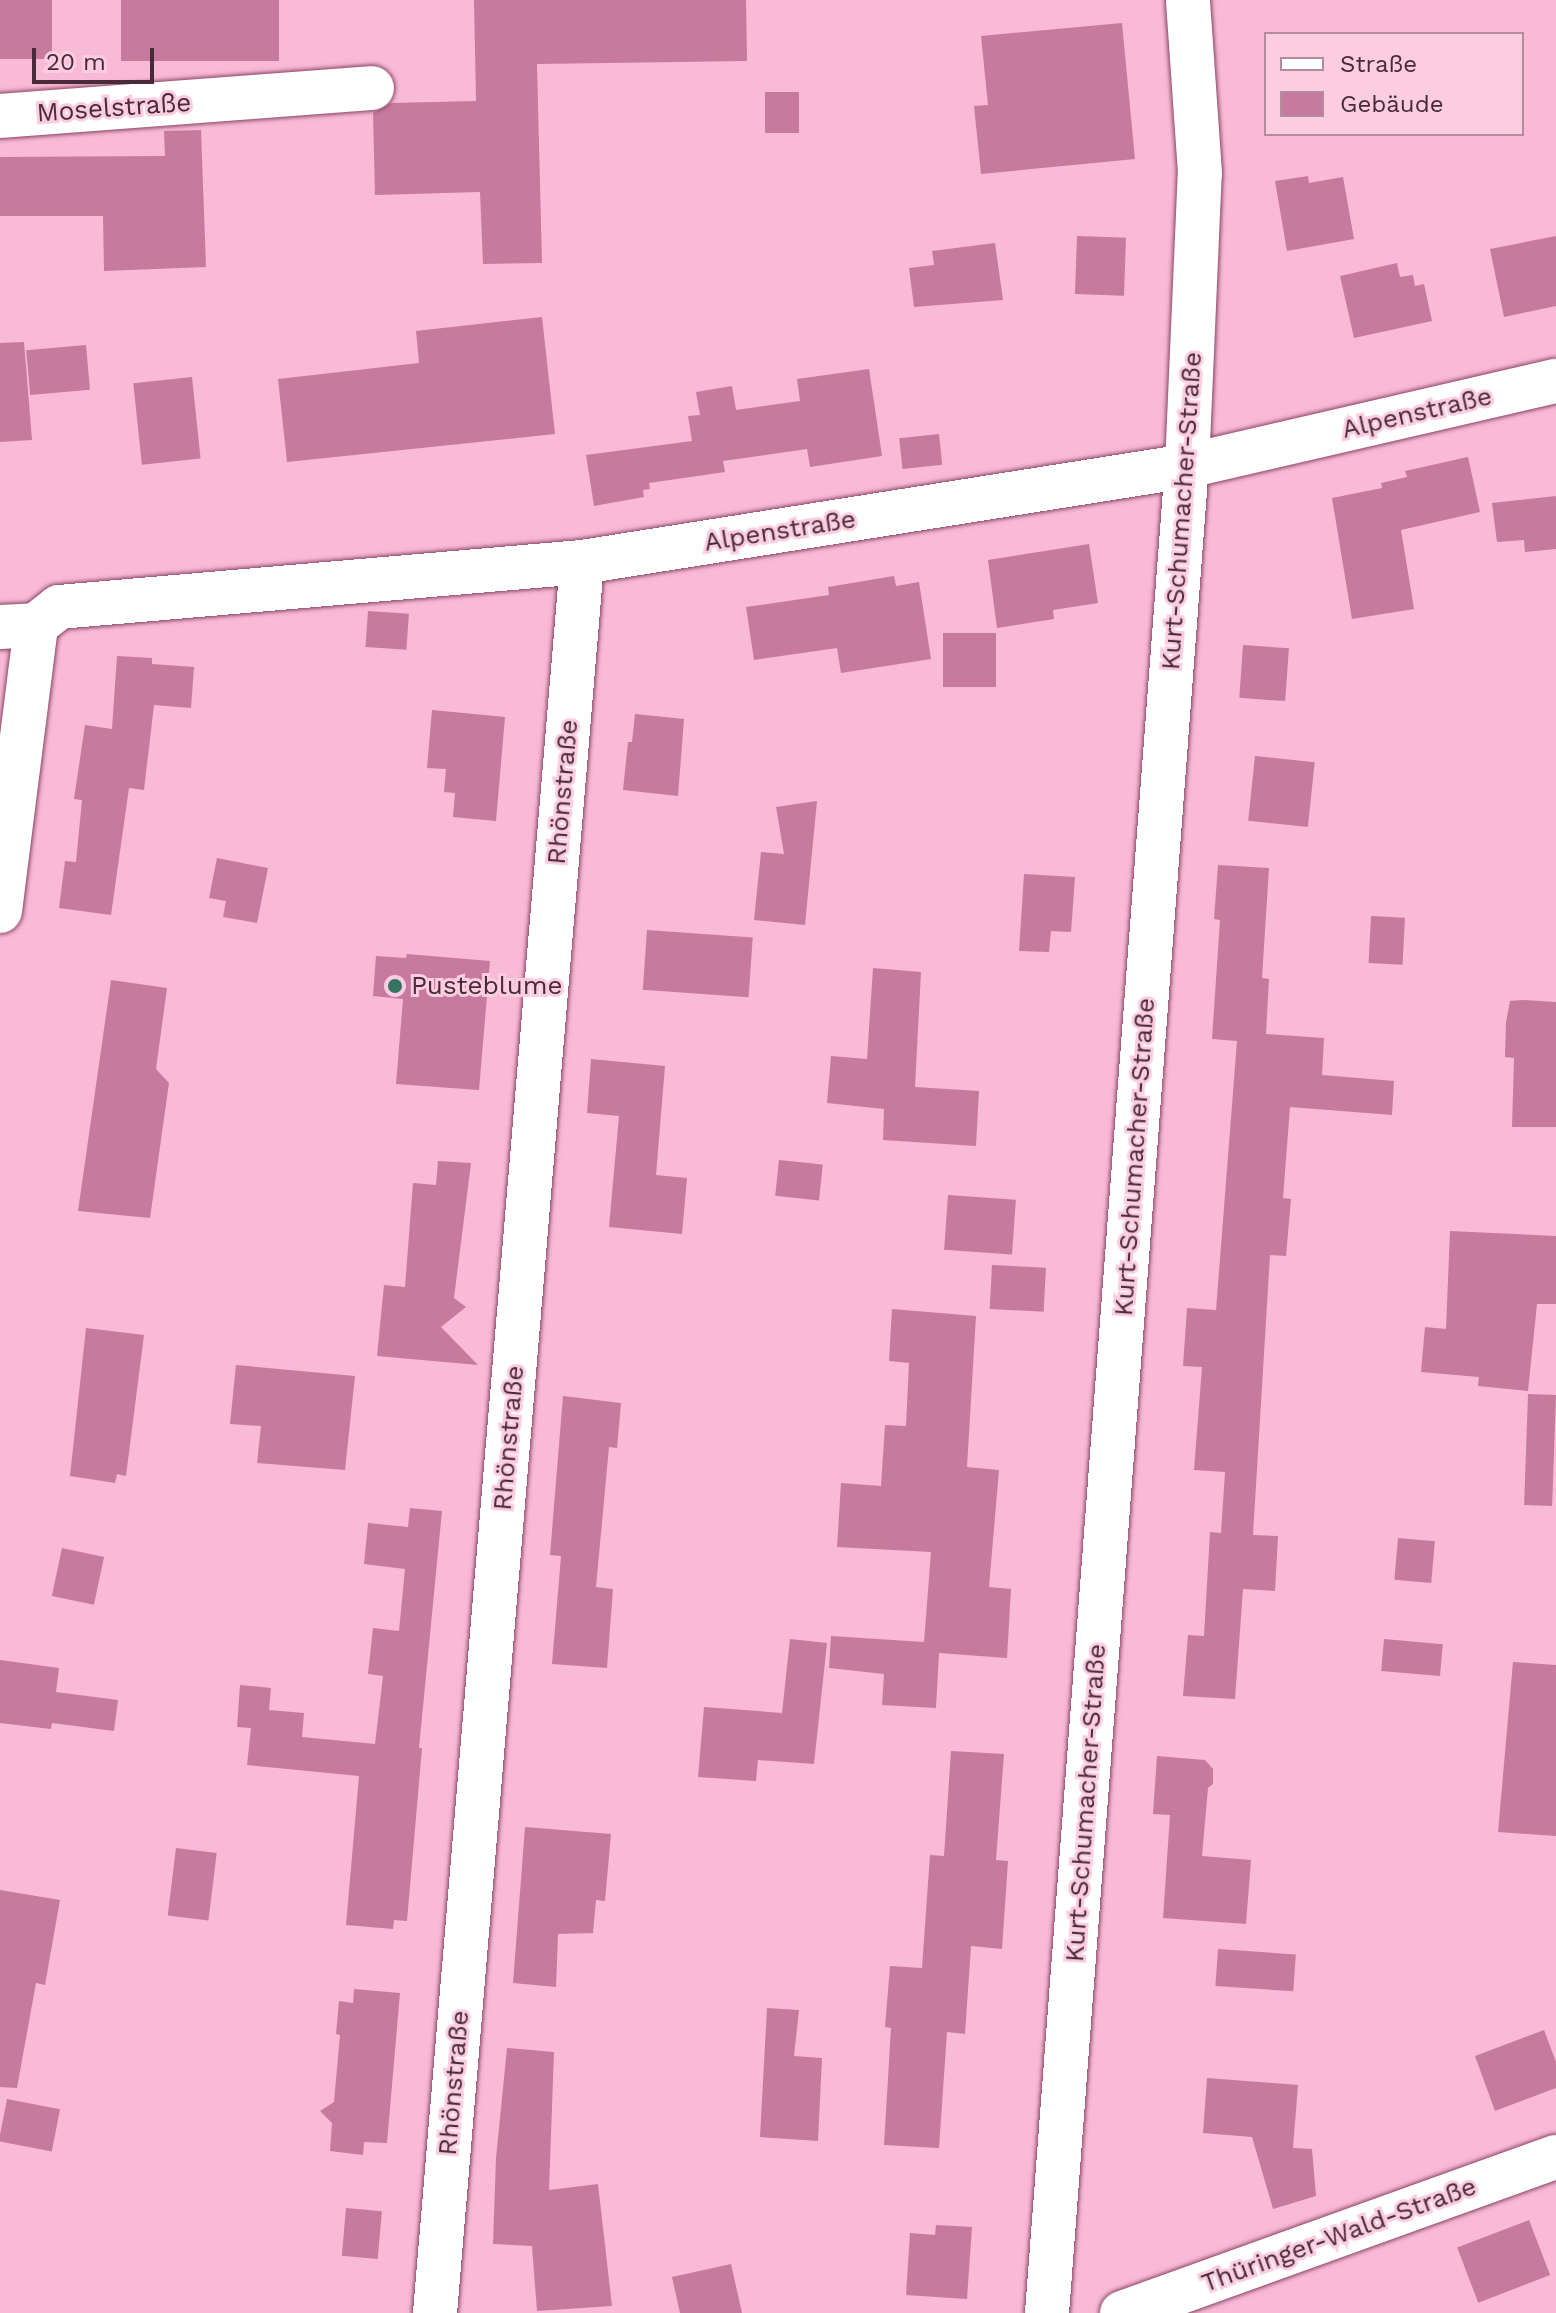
<!DOCTYPE html>
<html>
<head>
<meta charset="utf-8">
<style>
	body { margin:0 }
	#map { position:relative; width:1556px; height:2313px; overflow:hidden; background:#f9bad5; font-family:"Work Sans",sans-serif }
	div>[style] { position:absolute }
	.building>* { inset:0; background:#c67a9d; transform-origin:0 0 }
	.roads { filter:drop-shadow(0 0 2px #884565) drop-shadow(0 0 2px #884565) }
	.street>* { height:44px; margin:-22px; padding:0 22px; transform-origin:22px; border-radius:22px; background:#fff }
	.dots>* { width:22px; height:22px; translate:-50% -50%; box-sizing:border-box; border:4px solid #fccde1; border-radius:50% }
	span { translate:-50% -50%; white-space:nowrap; text-align:center; line-height:1.15; -webkit-text-stroke:6px #fccde1; paint-order:stroke }
	.street-label { font-size:26px; color:#482a38 }
	.poi-label { font-size:26px; color:#482a38 }
	.left { translate:0 -50%; text-align:left }
	.legend { position:absolute; left:1264px; top:32px; width:260px; height:104px; box-sizing:border-box; background:#fccde1; border:2px solid #b48c9d; margin:0; padding:10px 14px; list-style:none; font-size:24px; color:#482a38 }
	.legend li { display:flex; align-items:center; gap:16px; height:40px }
	.legend b { width:40px; border:2px solid #b48c9d }
	.scale { position:absolute; left:32px; top:48px; width:122px; height:36px; box-sizing:border-box; border:4px solid #482a38; border-top:0; padding-left:10px; font-size:24px; line-height:28px; white-space:nowrap; color:#482a38; -webkit-text-stroke:6px #fccde1; paint-order:stroke }
</style>
</head>
<body>
<div id="map">
	<div class="building">
		<div style="left:0;top:0;width:52px;height:59px"></div>
		<div style="left:121px;top:0;width:158px;height:61px"></div>
		<div style="clip-path:polygon(474px 0,746px 0,747px 61px,537px 64px,542px 263px,483px 264px,480px 192px,375px 195px,373px 113px,391px 103px,476px 101px)"></div>
		<div style="clip-path:polygon(1122px 23px,1135px 159px,981px 174px,974px 106px,988px 105px,981px 36px)"></div>
		<div style="left:799px;top:92px;width:41px;height:34px;rotate:90deg"></div>
		<div style="clip-path:polygon(201px 130px,206px 267px,104px 271px,103px 216px,0 216px,0 157px,165px 156px,164px 131px)"></div>
		<div style="clip-path:polygon(1308px 176px,1309px 183px,1343px 177px,1354px 239px,1287px 251px,1275px 181px)"></div>
		<div style="left:1077px;top:236px;width:49px;height:58px;rotate:2deg"></div>
		<div style="clip-path:polygon(1556px 236px,1556px 306px,1504px 317px,1490px 249px)"></div>
		<div style="clip-path:polygon(995px 243px,1003px 300px,914px 307px,909px 268px,934px 265px,932px 251px)"></div>
		<div style="clip-path:polygon(1397px 263px,1400px 277px,1413px 275px,1415px 286px,1424px 284px,1432px 321px,1354px 338px,1340px 276px)"></div>
		<div style="clip-path:polygon(542px 317px,555px 434px,287px 462px,278px 379px,419px 363px,416px 331px)"></div>
		<div style="clip-path:polygon(24px 342px,32px 440px,0 442px,0 343px)"></div>
		<div style="left:86px;top:345px;width:45px;height:60px;rotate:85deg"></div>
		<div style="clip-path:polygon(869px 369px,882px 456px,810px 467px,807px 449px,723px 461px,725px 472px,649px 483px,650px 489px,643px 490px,644px 497px,594px 506px,586px 455px,692px 441px,688px 416px,700px 415px,696px 392px,732px 386px,736px 410px,800px 401px,797px 379px)"></div>
		<div style="left:192px;top:377px;width:82px;height:59px;rotate:84deg"></div>
		<div style="left:939px;top:434px;width:31px;height:40px;rotate:84deg"></div>
		<div style="clip-path:polygon(1468px 457px,1480px 512px,1401px 530px,1414px 609px,1352px 619px,1332px 498px,1382px 488px,1381px 483px,1407px 477px,1405px 471px)"></div>
		<div style="clip-path:polygon(1556px 496px,1556px 549px,1525px 552px,1524px 540px,1497px 542px,1492px 503px)"></div>
		<div style="clip-path:polygon(1089px 544px,1098px 603px,1053px 610px,1054px 619px,997px 628px,988px 560px)"></div>
		<div style="clip-path:polygon(894px 576px,896px 586px,919px 582px,931px 659px,841px 673px,837px 648px,754px 660px,746px 607px,829px 595px,828px 587px)"></div>
		<div style="left:368px;top:611px;width:41px;height:36px;rotate:4deg"></div>
		<div style="left:943px;top:633px;width:53px;height:54px"></div>
		<div style="left:1243px;top:645px;width:46px;height:53px;rotate:4deg"></div>
		<div style="clip-path:polygon(117px 656px,152px 658px,152px 664px,194px 667px,191px 708px,154px 705px,144px 790px,129px 788px,111px 915px,59px 908px,65px 861px,76px 862px,82px 800px,74px 799px,85px 725px,112px 729px)"></div>
		<div style="clip-path:polygon(432px 710px,505px 717px,496px 821px,453px 817px,455px 793px,444px 792px,446px 769px,427px 768px)"></div>
		<div style="clip-path:polygon(635px 714px,684px 719px,678px 796px,623px 790px,628px 742px,632px 742px)"></div>
		<div style="left:1255px;top:756px;width:60px;height:65px;rotate:6deg"></div>
		<div style="clip-path:polygon(817px 801px,805px 925px,754px 920px,761px 852px,784px 854px,776px 807px)"></div>
		<div style="clip-path:polygon(217px 858px,268px 868px,257px 923px,223px 917px,226px 901px,209px 898px)"></div>
		<div style="clip-path:polygon(1218px 865px,1269px 868px,1262px 978px,1269px 979px,1266px 1034px,1324px 1038px,1322px 1075px,1394px 1081px,1392px 1115px,1290px 1107px,1283px 1198px,1291px 1199px,1286px 1256px,1270px 1255px,1253px 1535px,1278px 1536px,1275px 1591px,1243px 1589px,1235px 1699px,1183px 1696px,1188px 1635px,1204px 1636px,1210px 1532px,1221px 1533px,1225px 1472px,1194px 1470px,1202px 1367px,1183px 1366px,1187px 1308px,1216px 1310px,1237px 1041px,1212px 1039px,1220px 920px,1214px 919px)"></div>
		<div style="clip-path:polygon(1024px 874px,1075px 877px,1071px 932px,1051px 931px,1049px 952px,1019px 951px)"></div>
		<div style="left:1371px;top:916px;width:34px;height:47px;rotate:3deg"></div>
		<div style="left:647px;top:930px;width:106px;height:60px;rotate:4deg"></div>
		<div style="clip-path:polygon(407px 954px,490px 961px,479px 1090px,396px 1084px,403px 999px,373px 996px,376px 956px,406px 958px)"></div>
		<div style="clip-path:polygon(873px 968px,921px 972px,915px 1087px,979px 1091px,976px 1146px,883px 1140px,884px 1109px,827px 1103px,831px 1056px,867px 1059px)"></div>
		<div style="clip-path:polygon(111px 980px,167px 988px,156px 1069px,169px 1083px,150px 1218px,78px 1211px)"></div>
		<div style="clip-path:polygon(1523px 1000px,1556px 1002px,1556px 1127px,1512px 1127px,1514px 1058px,1505px 1057px,1506px 1022px,1510px 1001px)"></div>
		<div style="clip-path:polygon(591px 1059px,665px 1066px,656px 1175px,687px 1178px,682px 1234px,609px 1227px,619px 1116px,587px 1113px)"></div>
		<div style="left:779px;top:1160px;width:44px;height:36px;rotate:6deg"></div>
		<div style="clip-path:polygon(438px 1161px,471px 1163px,454px 1298px,466px 1307px,441px 1327px,478px 1365px,377px 1356px,384px 1285px,405px 1287px,413px 1183px,436px 1185px)"></div>
		<div style="left:948px;top:1195px;width:68px;height:55px;rotate:4deg"></div>
		<div style="clip-path:polygon(1450px 1231px,1556px 1236px,1556px 1304px,1537px 1304px,1528px 1391px,1478px 1386px,1479px 1377px,1421px 1372px,1425px 1327px,1446px 1329px)"></div>
		<div style="left:992px;top:1265px;width:54px;height:44px;rotate:3deg"></div>
		<div style="clip-path:polygon(892px 1309px,976px 1316px,967px 1467px,999px 1470px,989px 1587px,1011px 1589px,1007px 1658px,939px 1653px,936px 1708px,882px 1705px,884px 1674px,829px 1668px,831px 1636px,924px 1642px,931px 1552px,837px 1547px,841px 1483px,881px 1486px,885px 1425px,906px 1426px,909px 1363px,889px 1361px)"></div>
		<div style="clip-path:polygon(86px 1328px,144px 1335px,126px 1476px,117px 1474px,115px 1483px,70px 1476px)"></div>
		<div style="clip-path:polygon(236px 1365px,355px 1376px,345px 1470px,257px 1463px,261px 1426px,230px 1424px)"></div>
		<div style="left:1528px;top:1394px;width:28px;height:111px;rotate:2deg"></div>
		<div style="clip-path:polygon(563px 1396px,621px 1403px,617px 1448px,609px 1447px,596px 1587px,613px 1589px,607px 1668px,552px 1664px,561px 1556px,550px 1555px)"></div>
		<div style="clip-path:polygon(410px 1508px,442px 1511px,419px 1748px,422px 1748px,407px 1921px,394px 1920px,393px 1929px,346px 1925px,359px 1776px,247px 1765px,251px 1728px,237px 1727px,240px 1685px,271px 1688px,269px 1710px,304px 1713px,302px 1737px,375px 1744px,383px 1676px,368px 1674px,373px 1628px,399px 1631px,405px 1569px,364px 1564px,368px 1523px,408px 1527px)"></div>
		<div style="left:1398px;top:1538px;width:37px;height:42px;rotate:5deg"></div>
		<div style="left:62px;top:1548px;width:43px;height:49px;rotate:12deg"></div>
		<div style="clip-path:polygon(790px 1639px,827px 1643px,814px 1764px,758px 1760px,756px 1781px,698px 1777px,704px 1707px,782px 1713px)"></div>
		<div style="left:1384px;top:1639px;width:59px;height:32px;rotate:5deg"></div>
		<div style="clip-path:polygon(0 1660px,59px 1668px,56px 1692px,118px 1700px,114px 1731px,52px 1723px,51px 1729px,0 1723px)"></div>
		<div style="clip-path:polygon(1513px 1662px,1556px 1665px,1556px 1836px,1498px 1832px)"></div>
		<div style="clip-path:polygon(951px 1751px,1004px 1754px,996px 1860px,1008px 1861px,1002px 1949px,971px 1946px,965px 2034px,947px 2032px,939px 2148px,884px 2145px,891px 2028px,885px 2027px,890px 1966px,922px 1968px,930px 1855px,944px 1856px)"></div>
		<div style="clip-path:polygon(1157px 1756px,1205px 1760px,1213px 1769px,1213px 1784px,1208px 1788px,1202px 1856px,1251px 1860px,1246px 1924px,1163px 1918px,1170px 1815px,1153px 1814px)"></div>
		<div style="clip-path:polygon(525px 1827px,611px 1834px,605px 1901px,596px 1900px,593px 1933px,558px 1934px,556px 1987px,513px 1983px)"></div>
		<div style="left:176px;top:1848px;width:41px;height:68px;rotate:7deg"></div>
		<div style="clip-path:polygon(0 1890px,60px 1900px,45px 1985px,36px 1983px,17px 2088px,0 2087px)"></div>
		<div style="left:1218px;top:1949px;width:78px;height:37px;rotate:4deg"></div>
		<div style="clip-path:polygon(354px 1989px,400px 1993px,387px 2143px,364px 2142px,363px 2155px,330px 2151px,332px 2123px,320px 2111px,334px 2102px,340px 2035px,336px 2034px,339px 2001px,353px 2003px)"></div>
		<div style="clip-path:polygon(767px 2008px,799px 2010px,794px 2056px,822px 2058px,818px 2141px,760px 2137px)"></div>
		<div style="clip-path:polygon(1544px 2030px,1556px 2062px,1556px 2088px,1495px 2111px,1475px 2056px)"></div>
		<div style="clip-path:polygon(507px 2048px,554px 2052px,549px 2190px,598px 2184px,612px 2306px,537px 2311px,532px 2246px,493px 2244px,496px 2158px)"></div>
		<div style="clip-path:polygon(1207px 2078px,1298px 2085px,1293px 2148px,1312px 2149px,1316px 2196px,1273px 2209px,1252px 2137px,1203px 2133px)"></div>
		<div style="left:7px;top:2099px;width:54px;height:43px;rotate:11deg"></div>
		<div style="left:346px;top:2208px;width:36px;height:48px;rotate:5deg"></div>
		<div style="left:1529px;top:2220px;width:59px;height:77px;rotate:69deg"></div>
		<div style="clip-path:polygon(936px 2225px,972px 2227px,967px 2299px,906px 2295px,910px 2233px,935px 2235px)"></div>
		<div style="clip-path:polygon(731px 2264px,742px 2313px,680px 2313px,672px 2277px)"></div>
	</div>
	<div class="roads">
		<div class="street">
			<div style="left:0;top:116px;width:373px;rotate:-4.3deg"></div>
			<div style="left:0;top:627px;width:36px;rotate:-3deg"></div>
			<div style="left:36px;top:625px;width:29px;rotate:-38deg"></div>
			<div style="left:59px;top:607px;width:525px;rotate:-4.92deg"></div>
			<div style="left:582px;top:562px;width:613px;rotate:-9.02deg"></div>
			<div style="left:1187px;top:466px;width:379px;rotate:-13deg"></div>
			<div style="left:0;top:911px;width:288px;rotate:-82.8deg"></div>
			<div style="left:435px;top:2313px;width:1757px;rotate:-85.2deg"></div>
			<div style="left:1047px;top:2313px;width:1852px;rotate:-85.67deg"></div>
			<div style="left:1187px;top:466px;width:293px;rotate:-87.5deg"></div>
			<div style="left:1200px;top:173px;width:173px;rotate:-94deg"></div>
			<div style="left:1122px;top:2313px;width:461px;rotate:-19.8deg"></div>
		</div>
	</div>
	<div class="dots">
		<div style="left:395px;top:986px;background:#357461"></div>
	</div>
	<div class="street-label">
		<span style="left:114px;top:108px;rotate:-4deg">Moselstraße</span>
		<span style="left:1417px;top:413px;rotate:-13deg">Alpenstraße</span>
		<span style="left:1182px;top:511px;rotate:-86deg">Kurt-Schumacher-Straße</span>
		<span style="left:780px;top:531px;rotate:-9deg">Alpenstraße</span>
		<span style="left:563px;top:792px;rotate:-85deg">Rhönstraße</span>
		<span style="left:1135px;top:1157px;rotate:-86deg">Kurt-Schumacher-Straße</span>
		<span style="left:509px;top:1438px;rotate:-85deg">Rhönstraße</span>
		<span style="left:1086px;top:1803px;rotate:-86deg">Kurt-Schumacher-Straße</span>
		<span style="left:454px;top:2083px;rotate:-85deg">Rhönstraße</span>
		<span style="left:1339px;top:2235px;rotate:-20deg">Thüringer-Wald-Straße</span>
	</div>
	<div class="poi-label">
		<span class="left" style="left:411px;top:986px">Pusteblume</span>
	</div>
	<ul class="legend">
	<li><b style="height:10px;background:#fff"></b>Straße</li>
	<li><b style="height:22px;background:#c67a9d"></b>Gebäude</li>
	</ul>
	<div class="scale">20 m</div>
</div>
</body>
</html>
